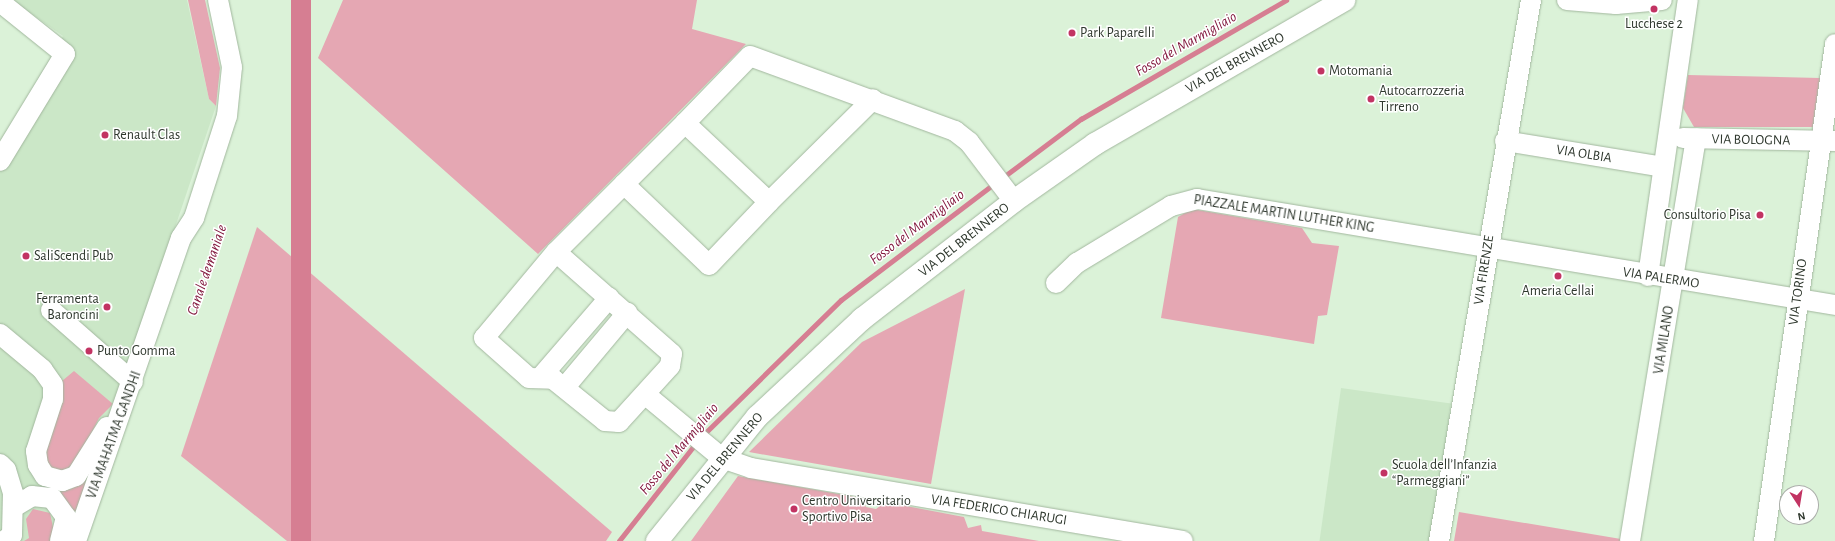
<!DOCTYPE html>
<html>
<head>
<meta charset="utf-8">
<style>
	body { margin:0 }
	#map { position:relative; width:1835px; height:541px; overflow:hidden; background:#dbf2d8; font-family:"Alegreya Sans",sans-serif }
	div>[style] { position:absolute }
	.built>* { inset:0; background:#cbe7c7; transform-origin:0 0 }
	.green>* { inset:0; background:#e5a7b3 }
	.water>* { inset:0; background:#d67e92; transform-origin:0 0 }
	.stream>* { height:4.5px; margin:-2.25px; padding:0 2.25px; transform-origin:2.25px; border-radius:2.25px; background:#d67e92 }
	.roads { filter:drop-shadow(0 0 1px #a2b79e) drop-shadow(0 0 1px #a2b79e) }
	.minor>* { height:20px; margin:-10px; padding:0 10px; transform-origin:10px; border-radius:10px; background:#fff }
	.major>* { height:22px; margin:-11px; padding:0 11px; transform-origin:11px; border-radius:11px; background:#fff }
	.dots>* { width:11px; height:11px; translate:-50% -50%; box-sizing:border-box; border:2px solid #fff; border-radius:50% }
	span { translate:-50% -50%; white-space:nowrap; text-align:center; line-height:1.15; -webkit-text-stroke:3px #fff; paint-order:stroke }
	.poi-label { font-size:14px; color:#2f382e }
	.left { translate:0 -50%; text-align:left }
	.right { translate:-100% -50%; text-align:right }
	.street-label { font-size:14px; color:#2f382e }
	.water-label { font-size:15px; color:#831a3f; font-style:italic }
	.north { position:absolute; left:1779px; top:485px; width:40px; height:40px; box-sizing:border-box; background:#fff; border:1px solid #acafab; border-radius:50%; rotate:168deg; font-size:11px; font-weight:700; line-height:16px; text-align:center; color:#2f382e }
	.north::after { content:''; display:block; margin:auto; width:14px; height:18px; background:#c23463; clip-path:polygon(50% 0,100% 100%,50% 72%,0 100%) }
</style>
</head>
<body>
<div id="map">
	<div class="built">
		<div style="clip-path:polygon(12px 0,187px 0,209px 99px,216px 106px,69px 541px,0 541px,0 143px,63px 36px)"></div>
		<div style="left:1341px;top:388px;width:111px;height:155px;rotate:8deg"></div>
	</div>
	<div class="green">
		<div style="clip-path:polygon(188px 0,205px 0,220px 68px,216px 106px,209px 99px)"></div>
		<div style="clip-path:polygon(343px 0,697px 0,692px 29px,746px 44px,538px 254px,318px 58px)"></div>
		<div style="clip-path:polygon(1688px 75px,1820px 78px,1813px 127px,1694px 127px,1683px 108px)"></div>
		<div style="clip-path:polygon(1192px 209px,1302px 228px,1312px 243px,1339px 246px,1327px 315px,1318px 316px,1314px 344px,1161px 318px,1178px 217px)"></div>
		<div style="clip-path:polygon(257px 227px,612px 532px,606px 541px,287px 541px,181px 456px)"></div>
		<div style="clip-path:polygon(965px 289px,931px 484px,749px 452px,862px 342px)"></div>
		<div style="clip-path:polygon(74px 371px,113px 404px,99px 418px,73px 471px,55px 471px,45px 460px,46px 439px,62px 381px)"></div>
		<div style="clip-path:polygon(89px 476px,76px 513px,70px 512px,55px 491px,71px 489px)"></div>
		<div style="clip-path:polygon(738px 476px,861px 498px,866px 507px,876px 509px,885px 502px,964px 517px,968px 528px,981px 525px,982px 531px,1039px 541px,691px 541px)"></div>
		<div style="clip-path:polygon(33px 509px,50px 513px,56px 541px,24px 541px,29px 538px,26px 519px)"></div>
		<div style="clip-path:polygon(1459px 512px,1621px 539px,1621px 541px,1454px 541px)"></div>
	</div>
	<div class="water">
		<div style="left:291px;top:0;width:20px;height:572px"></div>
	</div>
	<div class="stream">
		<div style="left:1002px;top:178px;width:99px;rotate:-36.8deg"></div>
		<div style="left:1081px;top:119px;width:237px;rotate:-30.1deg"></div>
		<div style="left:702px;top:436px;width:194px;rotate:-44.4deg"></div>
		<div style="left:841px;top:300px;width:192px;rotate:-37.2deg"></div>
		<div style="left:619px;top:541px;width:125px;rotate:-51.8deg"></div>
	</div>
	<div class="roads">
		<div class="minor">
			<div style="left:1567px;top:0;width:49px;rotate:4.7deg"></div>
			<div style="left:1616px;top:4px;width:46px;rotate:-5deg"></div>
			<div style="left:0;top:2px;width:83px;rotate:38.7deg"></div>
			<div style="left:65px;top:54px;width:125px;rotate:121.3deg"></div>
			<div style="left:685px;top:123px;width:93px;rotate:-45.9deg"></div>
			<div style="left:750px;top:56px;width:218px;rotate:20.1deg"></div>
			<div style="left:955px;top:131px;width:18px;rotate:38deg"></div>
			<div style="left:969px;top:142px;width:74px;rotate:52.7deg"></div>
			<div style="left:1683px;top:138px;width:152px;rotate:1.1deg"></div>
			<div style="left:1505px;top:141px;width:160px;rotate:9.3deg"></div>
			<div style="left:624px;top:184px;width:117px;rotate:43.6deg"></div>
			<div style="left:709px;top:265px;width:87px;rotate:-46.4deg"></div>
			<div style="left:556px;top:252px;width:112px;rotate:129.9deg"></div>
			<div style="left:484px;top:338px;width:60px;rotate:41.6deg"></div>
			<div style="left:529px;top:378px;width:24px;rotate:2deg"></div>
			<div style="left:553px;top:379px;width:67px;rotate:38.9deg"></div>
			<div style="left:605px;top:421px;width:14px;rotate:4deg"></div>
			<div style="left:619px;top:422px;width:76px;rotate:-47.7deg"></div>
			<div style="left:670px;top:366px;width:12px;rotate:-81deg"></div>
			<div style="left:672px;top:354px;width:154px;rotate:-138.7deg"></div>
			<div style="left:556px;top:252px;width:182px;rotate:-45deg"></div>
			<div style="left:685px;top:123px;width:115px;rotate:43.2deg"></div>
			<div style="left:769px;top:202px;width:146px;rotate:-44.7deg"></div>
			<div style="left:1648px;top:276px;width:279px;rotate:-81.8deg"></div>
			<div style="left:1056px;top:283px;width:29px;rotate:-44deg"></div>
			<div style="left:1077px;top:263px;width:110px;rotate:-31.2deg"></div>
			<div style="left:1171px;top:206px;width:27px;rotate:-15deg"></div>
			<div style="left:1197px;top:199px;width:647px;rotate:9.43deg"></div>
			<div style="left:51px;top:310px;width:109px;rotate:41.3deg"></div>
			<div style="left:0;top:334px;width:55px;rotate:39.8deg"></div>
			<div style="left:42px;top:369px;width:19px;rotate:55deg"></div>
			<div style="left:53px;top:385px;width:14px;rotate:90deg"></div>
			<div style="left:53px;top:399px;width:55px;rotate:108.1deg"></div>
			<div style="left:36px;top:451px;width:14px;rotate:82deg"></div>
			<div style="left:38px;top:465px;width:13px;rotate:58deg"></div>
			<div style="left:45px;top:476px;width:18px;rotate:16deg"></div>
			<div style="left:62px;top:481px;width:15px;rotate:-20deg"></div>
			<div style="left:76px;top:476px;width:58px;rotate:-57.7deg"></div>
			<div style="left:540px;top:378px;width:106px;rotate:-49.2deg"></div>
			<div style="left:565px;top:387px;width:97px;rotate:-50deg"></div>
			<div style="left:646px;top:395px;width:99px;rotate:39.7deg"></div>
			<div style="left:722px;top:458px;width:31px;rotate:19deg"></div>
			<div style="left:751px;top:468px;width:438px;rotate:9.6deg"></div>
			<div style="left:0;top:464px;width:8px;rotate:45deg"></div>
			<div style="left:6px;top:470px;width:24px;rotate:73deg"></div>
			<div style="left:13px;top:493px;width:42px;rotate:91.4deg"></div>
			<div style="left:12px;top:535px;width:10px;rotate:143deg"></div>
			<div style="left:14px;top:507px;width:21px;rotate:-31deg"></div>
			<div style="left:32px;top:496px;width:20px;rotate:6deg"></div>
			<div style="left:52px;top:498px;width:24px;rotate:54deg"></div>
			<div style="left:66px;top:517px;width:25px;rotate:104deg"></div>
			<div style="left:76px;top:541px;width:321px;rotate:-70.9deg"></div>
			<div style="left:181px;top:238px;width:24px;rotate:-57deg"></div>
			<div style="left:194px;top:218px;width:107px;rotate:-72.1deg"></div>
			<div style="left:227px;top:116px;width:49px;rotate:-84.2deg"></div>
			<div style="left:232px;top:67px;width:68px;rotate:-101.8deg"></div>
			<div style="left:1439px;top:541px;width:549px;rotate:-80.35deg"></div>
			<div style="left:1630px;top:541px;width:408px;rotate:-80.7deg"></div>
			<div style="left:1764px;top:541px;width:502px;rotate:-81.87deg"></div>
		</div>
		<div class="major">
			<div style="left:657px;top:541px;width:159px;rotate:-51.1deg"></div>
			<div style="left:757px;top:417px;width:144px;rotate:-43deg"></div>
			<div style="left:862px;top:319px;width:192px;rotate:-37.8deg"></div>
			<div style="left:1014px;top:201px;width:99px;rotate:-35.1deg"></div>
			<div style="left:1095px;top:144px;width:288px;rotate:-30deg"></div>
		</div>
	</div>
	<div class="dots">
		<div style="left:1654px;top:9px;background:#c23463"></div>
		<div style="left:1072px;top:33px;background:#c23463"></div>
		<div style="left:1321px;top:71px;background:#c23463"></div>
		<div style="left:1371px;top:99px;background:#c23463"></div>
		<div style="left:105px;top:135px;background:#c23463"></div>
		<div style="left:1760px;top:215px;background:#c23463"></div>
		<div style="left:26px;top:256px;background:#c23463"></div>
		<div style="left:1558px;top:276px;background:#c23463"></div>
		<div style="left:107px;top:307px;background:#c23463"></div>
		<div style="left:89px;top:351px;background:#c23463"></div>
		<div style="left:1384px;top:473px;background:#c23463"></div>
		<div style="left:794px;top:509px;background:#c23463"></div>
	</div>
	<div class="poi-label">
		<span style="left:1654px;top:24px">Lucchese 2</span>
		<span class="left" style="left:1080px;top:33px">Park Paparelli</span>
		<span class="left" style="left:1329px;top:71px">Motomania</span>
		<span class="left" style="left:1379px;top:99px">Autocarrozzeria<br>Tirreno</span>
		<span class="left" style="left:113px;top:135px">Renault Clas</span>
		<span class="right" style="left:1751px;top:215px">Consultorio Pisa</span>
		<span class="left" style="left:34px;top:256px">SaliScendi Pub</span>
		<span style="left:1558px;top:291px">Ameria Cellai</span>
		<span class="right" style="left:99px;top:307px">Ferramenta<br>Baroncini</span>
		<span class="left" style="left:97px;top:351px">Punto Gomma</span>
		<span class="left" style="left:1392px;top:473px">Scuola dell’Infanzia<br>“Parmeggiani”</span>
		<span class="left" style="left:802px;top:509px">Centro Universitario<br>Sportivo Pisa</span>
	</div>
	<div class="street-label">
		<span style="left:1235px;top:63px;rotate:-29deg">VIA DEL BRENNERO</span>
		<span style="left:1751px;top:140px;rotate:1deg">VIA BOLOGNA</span>
		<span style="left:1584px;top:154px;rotate:9deg">VIA OLBIA</span>
		<span style="left:1284px;top:214px;rotate:9deg">PIAZZALE MARTIN LUTHER KING</span>
		<span style="left:964px;top:240px;rotate:-38deg">VIA DEL BRENNERO</span>
		<span style="left:1484px;top:270px;rotate:-81deg">VIA FIRENZE</span>
		<span style="left:1661px;top:278px;rotate:9deg">VIA PALERMO</span>
		<span style="left:1798px;top:292px;rotate:-82deg">VIA TORINO</span>
		<span style="left:1664px;top:340px;rotate:-81deg">VIA MILANO</span>
		<span style="left:114px;top:435px;rotate:-70deg">VIA MAHATMA GANDHI</span>
		<span style="left:725px;top:457px;rotate:-50deg">VIA DEL BRENNERO</span>
		<span style="left:999px;top:510px;rotate:9deg">VIA FEDERICO CHIARUGI</span>
	</div>
	<div class="water-label">
		<span style="left:1186px;top:44px;rotate:-30deg">Fosso del Marmigliaio</span>
		<span style="left:917px;top:227px;rotate:-37deg">Fosso del Marmigliaio</span>
		<span style="left:207px;top:270px;rotate:-71deg">Canale demaniale</span>
		<span style="left:679px;top:449px;rotate:-50deg">Fosso del Marmigliaio</span>
	</div>
	<div class="north">N</div>
</div>
</body>
</html>
